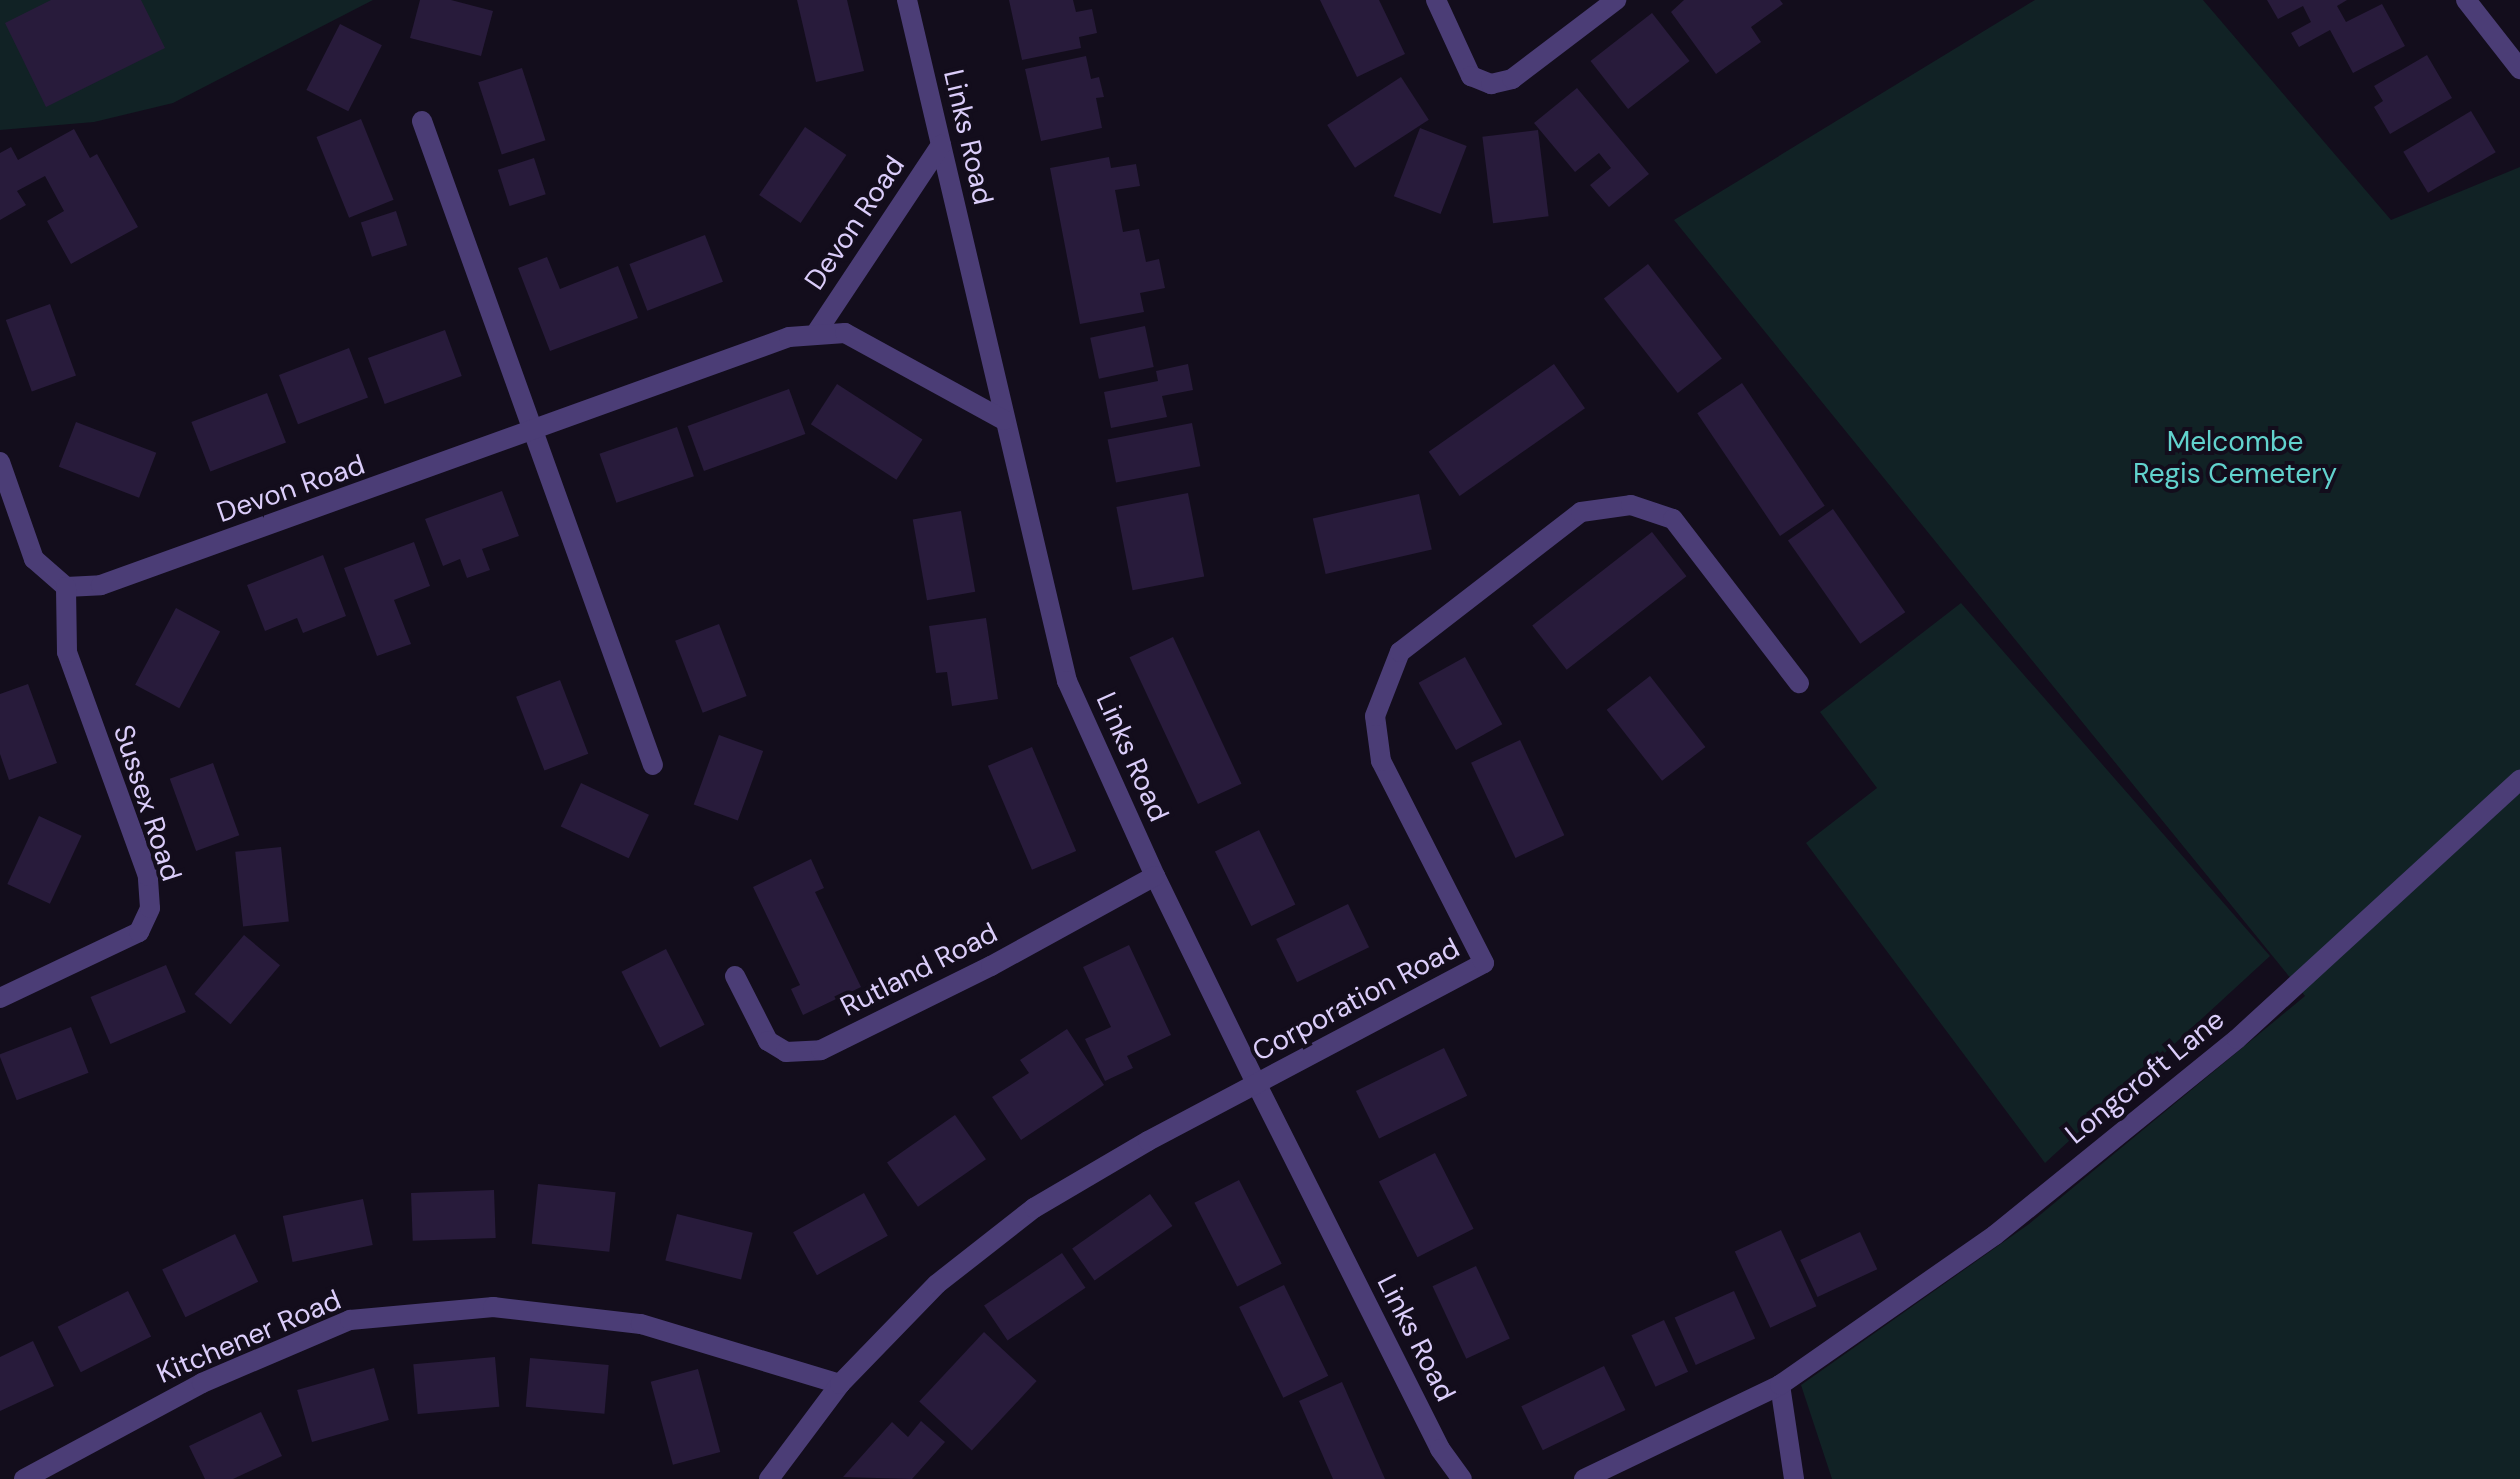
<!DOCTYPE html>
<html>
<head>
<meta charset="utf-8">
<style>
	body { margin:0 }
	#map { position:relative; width:2520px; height:1479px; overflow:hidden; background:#130d1c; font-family:"DM Sans",sans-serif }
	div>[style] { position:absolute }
	.green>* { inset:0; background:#112225 }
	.building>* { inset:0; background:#281b3b; transform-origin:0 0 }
	.minor>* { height:20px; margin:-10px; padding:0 10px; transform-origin:10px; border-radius:10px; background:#4b3d76 }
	span { translate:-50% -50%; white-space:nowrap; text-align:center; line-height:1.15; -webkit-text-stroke:8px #130d1c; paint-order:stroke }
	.street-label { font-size:28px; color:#dbcdfa }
	.park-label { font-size:28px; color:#61d2cd }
</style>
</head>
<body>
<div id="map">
	<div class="green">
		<div style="clip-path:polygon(0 0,373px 0,173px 103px,94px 122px,0 130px)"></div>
		<div style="clip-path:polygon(2035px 0,2203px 0,2391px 220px,2520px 167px,2520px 1479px,1832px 1479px,1801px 1385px,2029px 1224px,2305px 996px,1674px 220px)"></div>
		<div style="clip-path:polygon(1961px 603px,2270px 956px,2045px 1163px,1806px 843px,1877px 788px,1820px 712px)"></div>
	</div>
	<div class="building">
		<div style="clip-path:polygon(51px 0,141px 0,165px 48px,46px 107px,5px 23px)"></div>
		<div style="clip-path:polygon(420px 0,451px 0,493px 11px,481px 56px,410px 38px)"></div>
		<div style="clip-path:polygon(797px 0,847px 0,864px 71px,816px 82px)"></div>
		<div style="clip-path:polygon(1009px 0,1073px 0,1076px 12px,1092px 9px,1097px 33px,1079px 37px,1081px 48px,1022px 60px)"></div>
		<div style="clip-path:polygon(1320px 0,1379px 0,1405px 54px,1357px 77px)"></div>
		<div style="clip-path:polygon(1684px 0,1780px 0,1783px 4px,1751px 27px,1761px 42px,1716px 74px,1671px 12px)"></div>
		<div style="clip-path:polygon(2267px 0,2347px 0,2337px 6px,2346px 22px,2382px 4px,2405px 46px,2353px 73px,2330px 30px,2299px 47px,2291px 33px,2311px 22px,2303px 6px,2278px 19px)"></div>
		<div style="left:1652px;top:13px;width:61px;height:78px;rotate:52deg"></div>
		<div style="left:340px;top:24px;width:47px;height:74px;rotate:27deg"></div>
		<div style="clip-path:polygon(2427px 55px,2452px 98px,2390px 134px,2374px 107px,2383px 101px,2374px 86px)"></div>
		<div style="clip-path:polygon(1086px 56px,1091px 79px,1099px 77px,1104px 97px,1096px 98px,1102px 128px,1041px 141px,1025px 69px)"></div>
		<div style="left:522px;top:68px;width:76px;height:46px;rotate:72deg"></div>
		<div style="left:1401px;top:77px;width:51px;height:88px;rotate:57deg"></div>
		<div style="clip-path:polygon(1577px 88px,1649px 174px,1609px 207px,1590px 185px,1611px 168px,1599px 153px,1575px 172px,1534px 123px)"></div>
		<div style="left:2471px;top:111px;width:48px;height:79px;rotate:59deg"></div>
		<div style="left:361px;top:119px;width:87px;height:48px;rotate:68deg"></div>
		<div style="left:805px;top:127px;width:50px;height:82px;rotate:34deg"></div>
		<div style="left:1420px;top:128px;width:50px;height:73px;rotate:21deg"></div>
		<div style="clip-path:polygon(74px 129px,90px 158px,97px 154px,138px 227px,71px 264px,47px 221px,64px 211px,45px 176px,17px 191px,26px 205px,0 220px,0 153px,11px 147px,18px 160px)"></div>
		<div style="left:1538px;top:130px;width:87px;height:56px;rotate:83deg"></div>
		<div style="clip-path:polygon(1109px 157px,1111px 168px,1136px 164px,1140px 186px,1115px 190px,1123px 232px,1139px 229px,1146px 262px,1159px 259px,1165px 288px,1140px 293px,1144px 312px,1080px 324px,1050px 168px)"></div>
		<div style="left:534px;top:158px;width:38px;height:38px;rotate:72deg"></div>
		<div style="left:396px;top:211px;width:36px;height:37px;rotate:72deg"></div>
		<div style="left:705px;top:235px;width:50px;height:81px;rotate:69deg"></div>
		<div style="clip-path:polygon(547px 257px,560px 289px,618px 266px,638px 318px,550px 351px,518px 268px)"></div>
		<div style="left:1648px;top:264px;width:120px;height:56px;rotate:52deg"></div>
		<div style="left:50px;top:304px;width:76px;height:47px;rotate:70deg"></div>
		<div style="left:1145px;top:326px;width:42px;height:56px;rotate:78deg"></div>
		<div style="left:445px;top:330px;width:49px;height:82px;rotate:70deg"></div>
		<div style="left:349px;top:348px;width:53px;height:75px;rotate:69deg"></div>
		<div style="clip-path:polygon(1188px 364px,1193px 390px,1162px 396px,1167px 417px,1111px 428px,1104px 392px,1158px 381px,1156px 371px)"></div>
		<div style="left:1554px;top:364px;width:54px;height:153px;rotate:55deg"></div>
		<div style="left:1742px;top:383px;width:148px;height:54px;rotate:56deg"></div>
		<div style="left:837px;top:384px;width:102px;height:48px;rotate:33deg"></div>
		<div style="left:789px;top:389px;width:48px;height:108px;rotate:70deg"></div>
		<div style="left:267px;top:393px;width:53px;height:81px;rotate:69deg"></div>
		<div style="left:76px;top:422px;width:86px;height:48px;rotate:21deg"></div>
		<div style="left:1192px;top:423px;width:44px;height:86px;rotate:79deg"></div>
		<div style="left:677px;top:427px;width:52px;height:82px;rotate:71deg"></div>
		<div style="clip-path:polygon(502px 491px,519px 536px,482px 549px,490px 570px,467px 578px,460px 559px,443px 566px,425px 519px)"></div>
		<div style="left:1188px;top:493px;width:85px;height:73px;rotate:79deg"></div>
		<div style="left:1419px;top:494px;width:57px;height:109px;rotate:77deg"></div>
		<div style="left:1833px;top:509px;width:126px;height:55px;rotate:55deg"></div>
		<div style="left:961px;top:511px;width:82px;height:49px;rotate:80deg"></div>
		<div style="left:1652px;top:532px;width:56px;height:152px;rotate:52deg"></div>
		<div style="clip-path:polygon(414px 542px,430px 586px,394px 600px,411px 644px,377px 656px,344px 568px)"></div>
		<div style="clip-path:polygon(323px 555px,346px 616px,303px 633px,297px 618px,265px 631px,247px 585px)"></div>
		<div style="left:176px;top:608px;width:50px;height:87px;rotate:28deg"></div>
		<div style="clip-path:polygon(986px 618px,998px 699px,952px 706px,947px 672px,936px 673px,929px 626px)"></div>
		<div style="left:719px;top:624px;width:77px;height:47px;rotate:69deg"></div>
		<div style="left:1173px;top:637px;width:162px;height:48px;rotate:65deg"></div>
		<div style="left:1465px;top:657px;width:77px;height:53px;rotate:61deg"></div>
		<div style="left:1650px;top:676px;width:90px;height:55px;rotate:52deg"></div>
		<div style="left:560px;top:680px;width:79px;height:47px;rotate:69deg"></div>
		<div style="clip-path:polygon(28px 684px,57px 763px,9px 780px,0 754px,0 694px)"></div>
		<div style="left:719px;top:735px;width:47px;height:74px;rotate:20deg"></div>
		<div style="left:1520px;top:740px;width:105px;height:54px;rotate:65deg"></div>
		<div style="left:1032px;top:747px;width:113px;height:48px;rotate:67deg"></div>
		<div style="left:213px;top:763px;width:77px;height:46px;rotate:70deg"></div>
		<div style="left:581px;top:783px;width:75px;height:48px;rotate:25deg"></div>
		<div style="left:39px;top:816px;width:47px;height:75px;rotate:25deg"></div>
		<div style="left:1259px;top:830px;width:83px;height:49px;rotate:64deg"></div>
		<div style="left:281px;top:847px;width:75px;height:46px;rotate:84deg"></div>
		<div style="clip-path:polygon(811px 859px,824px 888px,815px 892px,861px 987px,803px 1015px,791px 989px,800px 985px,753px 887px)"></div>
		<div style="left:1348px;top:904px;width:48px;height:80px;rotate:64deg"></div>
		<div style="left:244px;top:935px;width:47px;height:77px;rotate:40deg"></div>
		<div style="clip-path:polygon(1129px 945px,1171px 1035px,1127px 1056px,1133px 1068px,1105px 1081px,1085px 1039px,1111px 1027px,1083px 967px)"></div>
		<div style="left:666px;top:949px;width:85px;height:50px;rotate:63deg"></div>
		<div style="left:166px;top:965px;width:51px;height:82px;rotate:67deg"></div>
		<div style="left:71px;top:1027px;width:49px;height:77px;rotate:69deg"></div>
		<div style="clip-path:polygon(1067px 1029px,1104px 1085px,1021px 1140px,992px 1097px,1029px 1073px,1020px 1060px)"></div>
		<div style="left:1444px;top:1048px;width:53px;height:98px;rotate:64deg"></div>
		<div style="left:955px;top:1115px;width:54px;height:83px;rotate:55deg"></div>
		<div style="left:1435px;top:1153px;width:85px;height:63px;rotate:63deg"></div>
		<div style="left:1239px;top:1180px;width:94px;height:50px;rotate:63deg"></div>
		<div style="left:538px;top:1184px;width:78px;height:60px;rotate:6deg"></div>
		<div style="left:494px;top:1190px;width:48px;height:83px;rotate:88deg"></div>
		<div style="left:864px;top:1193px;width:49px;height:81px;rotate:61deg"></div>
		<div style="left:1150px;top:1194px;width:39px;height:95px;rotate:55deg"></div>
		<div style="left:363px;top:1199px;width:47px;height:82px;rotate:78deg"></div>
		<div style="left:677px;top:1214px;width:78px;height:48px;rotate:14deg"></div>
		<div style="left:1781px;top:1230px;width:84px;height:51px;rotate:65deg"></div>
		<div style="left:1860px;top:1232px;width:41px;height:66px;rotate:65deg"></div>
		<div style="left:235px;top:1234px;width:53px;height:81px;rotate:64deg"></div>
		<div style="left:1062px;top:1253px;width:42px;height:94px;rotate:56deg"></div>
		<div style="left:1476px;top:1266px;width:80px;height:48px;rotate:65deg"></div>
		<div style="left:1284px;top:1285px;width:101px;height:50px;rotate:64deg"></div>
		<div style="left:128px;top:1291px;width:51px;height:79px;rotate:63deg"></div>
		<div style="left:1734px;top:1291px;width:52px;height:65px;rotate:66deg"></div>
		<div style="left:1664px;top:1320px;width:57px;height:36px;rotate:65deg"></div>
		<div style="left:984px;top:1332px;width:72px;height:95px;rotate:43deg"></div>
		<div style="clip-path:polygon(33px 1341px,54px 1386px,0 1411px,0 1357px)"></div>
		<div style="left:495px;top:1357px;width:50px;height:82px;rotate:85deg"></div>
		<div style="left:530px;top:1358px;width:79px;height:49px;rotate:5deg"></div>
		<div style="left:1604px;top:1366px;width:49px;height:92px;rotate:64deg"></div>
		<div style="left:374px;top:1368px;width:54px;height:80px;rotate:74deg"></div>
		<div style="left:698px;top:1369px;width:86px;height:49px;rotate:75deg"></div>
		<div style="clip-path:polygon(1342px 1382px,1385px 1479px,1333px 1479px,1299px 1401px)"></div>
		<div style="clip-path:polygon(261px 1412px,282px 1456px,233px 1479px,205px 1479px,189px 1446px)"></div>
		<div style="clip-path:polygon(921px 1421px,945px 1442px,912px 1479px,843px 1477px,892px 1422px,908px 1437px)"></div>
	</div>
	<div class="minor">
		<div style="left:907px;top:0;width:700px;rotate:76.78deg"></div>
		<div style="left:1067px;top:681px;width:214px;rotate:65.7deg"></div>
		<div style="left:1155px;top:876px;width:233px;rotate:64deg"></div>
		<div style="left:1257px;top:1085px;width:407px;rotate:63.3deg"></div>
		<div style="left:1440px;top:1449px;width:37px;rotate:54deg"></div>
		<div style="left:1436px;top:0;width:84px;rotate:65.3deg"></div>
		<div style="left:1471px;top:76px;width:22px;rotate:22deg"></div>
		<div style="left:1491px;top:84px;width:22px;rotate:-13deg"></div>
		<div style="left:1512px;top:79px;width:131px;rotate:-37.2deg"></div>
		<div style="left:2466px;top:0;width:88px;rotate:52deg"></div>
		<div style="left:422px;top:121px;width:684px;rotate:70.27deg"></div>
		<div style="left:816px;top:333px;width:226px;rotate:-56.4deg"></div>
		<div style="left:0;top:462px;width:103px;rotate:70.7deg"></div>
		<div style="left:34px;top:559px;width:43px;rotate:41.2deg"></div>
		<div style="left:66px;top:587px;width:35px;rotate:-3deg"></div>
		<div style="left:101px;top:585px;width:731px;rotate:-19.82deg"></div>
		<div style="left:789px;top:337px;width:56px;rotate:-4.1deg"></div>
		<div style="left:845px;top:333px;width:181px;rotate:28.7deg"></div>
		<div style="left:735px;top:976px;width:73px;rotate:63.1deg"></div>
		<div style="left:768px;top:1041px;width:21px;rotate:31deg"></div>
		<div style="left:786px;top:1052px;width:35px;rotate:-3deg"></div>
		<div style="left:821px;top:1050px;width:190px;rotate:-26.3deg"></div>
		<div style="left:991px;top:966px;width:187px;rotate:-28.8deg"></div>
		<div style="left:0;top:998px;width:154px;rotate:-25.4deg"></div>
		<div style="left:139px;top:932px;width:26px;rotate:-65deg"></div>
		<div style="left:150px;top:908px;width:32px;rotate:-94deg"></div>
		<div style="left:148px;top:876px;width:238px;rotate:-109.9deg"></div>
		<div style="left:67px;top:652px;width:65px;rotate:-90.9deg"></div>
		<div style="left:1780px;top:1385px;width:95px;rotate:81.5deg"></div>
		<div style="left:24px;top:1479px;width:202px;rotate:-28.3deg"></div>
		<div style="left:202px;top:1383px;width:161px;rotate:-23.1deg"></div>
		<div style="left:350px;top:1320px;width:144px;rotate:-5.2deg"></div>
		<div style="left:493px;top:1307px;width:149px;rotate:6.6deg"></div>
		<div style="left:641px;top:1324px;width:208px;rotate:16.8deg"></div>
		<div style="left:769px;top:1479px;width:119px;rotate:-53.2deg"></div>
		<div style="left:840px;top:1384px;width:139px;rotate:-45.9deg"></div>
		<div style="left:937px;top:1284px;width:123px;rotate:-38.1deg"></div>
		<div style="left:1034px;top:1208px;width:132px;rotate:-30.4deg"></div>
		<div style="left:1148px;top:1141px;width:380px;rotate:-27.9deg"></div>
		<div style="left:1484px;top:963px;width:227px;rotate:-117deg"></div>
		<div style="left:1381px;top:761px;width:45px;rotate:-97.6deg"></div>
		<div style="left:1375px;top:716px;width:69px;rotate:-68.7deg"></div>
		<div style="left:1400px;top:652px;width:229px;rotate:-37.7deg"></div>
		<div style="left:1581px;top:512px;width:50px;rotate:-8deg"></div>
		<div style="left:1631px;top:505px;width:44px;rotate:18.4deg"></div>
		<div style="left:1673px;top:519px;width:207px;rotate:52.5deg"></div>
		<div style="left:1584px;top:1479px;width:217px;rotate:-25.6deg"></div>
		<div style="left:1780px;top:1385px;width:262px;rotate:-34.9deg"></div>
		<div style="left:1995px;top:1235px;width:311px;rotate:-39deg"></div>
		<div style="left:2237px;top:1039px;width:384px;rotate:-42.5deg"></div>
	</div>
	<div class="street-label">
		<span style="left:968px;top:137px;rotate:77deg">Links Road</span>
		<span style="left:855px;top:223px;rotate:-56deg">Devon Road</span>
		<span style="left:291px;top:489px;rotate:-19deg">Devon Road</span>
		<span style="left:1132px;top:757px;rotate:66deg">Links Road</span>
		<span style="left:147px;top:803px;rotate:72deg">Sussex Road</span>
		<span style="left:919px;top:970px;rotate:-27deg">Rutland Road</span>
		<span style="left:1356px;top:1000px;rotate:-28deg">Corporation Road</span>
		<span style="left:2145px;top:1077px;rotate:-39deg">Longcroft Lane</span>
		<span style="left:249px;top:1337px;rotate:-23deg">Kitchener Road</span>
		<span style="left:1416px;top:1338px;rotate:63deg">Links Road</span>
	</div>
	<div class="park-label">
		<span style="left:2235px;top:458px">Melcombe<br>Regis Cemetery</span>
	</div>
</div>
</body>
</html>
